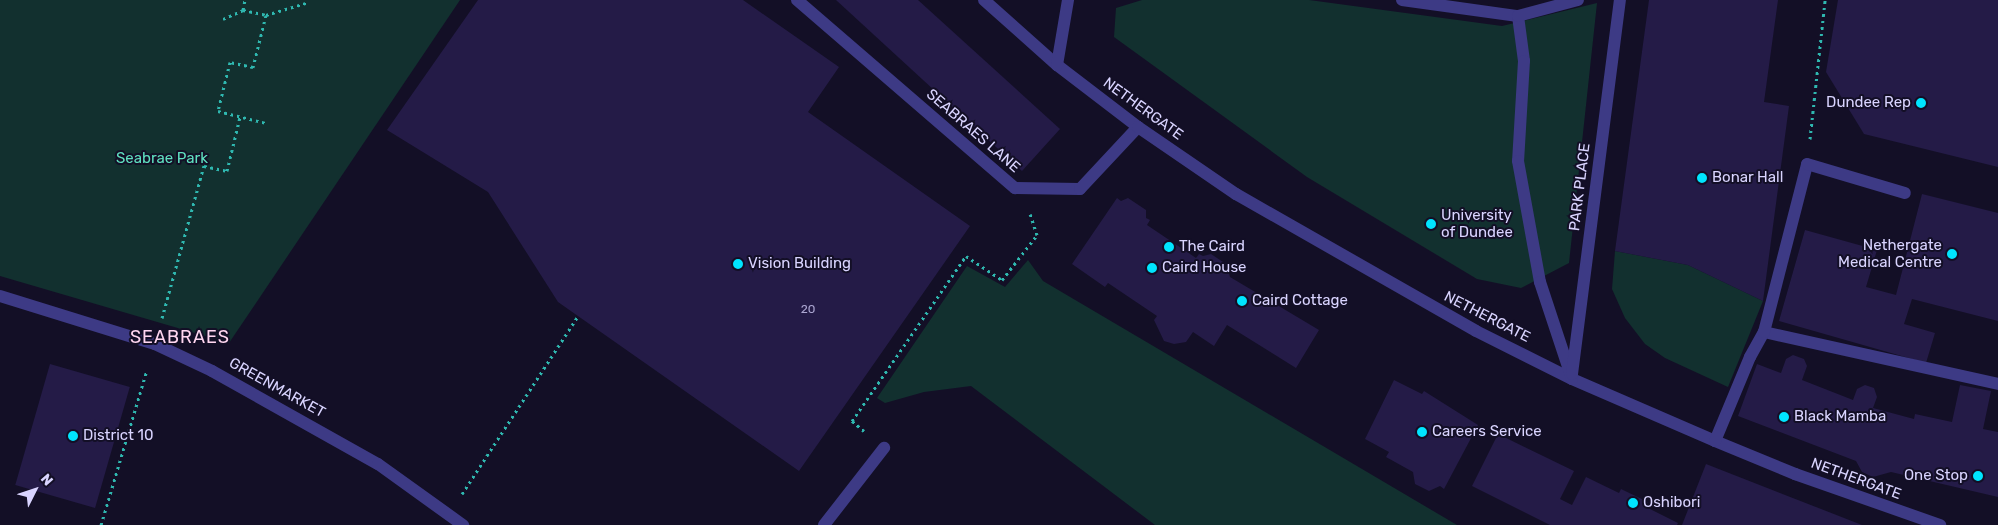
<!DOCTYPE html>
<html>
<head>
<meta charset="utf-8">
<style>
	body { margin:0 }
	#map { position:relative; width:1998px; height:525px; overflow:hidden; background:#130f26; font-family:Rubik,sans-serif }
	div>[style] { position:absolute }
	.green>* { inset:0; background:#12302f }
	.building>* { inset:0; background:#241b47; transform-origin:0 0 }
	.path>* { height:3px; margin-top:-1.5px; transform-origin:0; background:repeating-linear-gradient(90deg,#2fb8b0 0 2.5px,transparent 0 6.5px) }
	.minor>* { height:12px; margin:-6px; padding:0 6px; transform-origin:6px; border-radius:6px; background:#3d3a85 }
	.dots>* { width:14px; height:14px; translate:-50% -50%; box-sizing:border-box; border:2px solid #130f26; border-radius:50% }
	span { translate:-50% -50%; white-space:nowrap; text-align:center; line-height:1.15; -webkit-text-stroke:4px #130f26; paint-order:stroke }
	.number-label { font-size:12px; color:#aca6d1 }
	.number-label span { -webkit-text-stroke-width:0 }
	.poi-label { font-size:15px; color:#d9d4ff }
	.right { translate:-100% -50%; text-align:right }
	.left { translate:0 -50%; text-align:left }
	.street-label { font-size:15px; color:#d9d4ff }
	.park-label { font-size:15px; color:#5fe0c0 }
	.quarter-label { font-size:18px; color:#ffd6f0; letter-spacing:1px }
	.north { position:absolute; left:10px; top:465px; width:50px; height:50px; -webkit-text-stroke:4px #130f26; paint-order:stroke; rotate:49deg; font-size:14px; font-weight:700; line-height:20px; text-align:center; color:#d9d4ff }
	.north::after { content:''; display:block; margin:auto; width:18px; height:22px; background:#d9d4ff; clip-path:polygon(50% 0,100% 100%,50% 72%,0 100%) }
</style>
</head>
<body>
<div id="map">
	<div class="green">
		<div style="clip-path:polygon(0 0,460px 0,229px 343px,0 276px)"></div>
		<div style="clip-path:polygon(1142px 0,1309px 0,1502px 26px,1597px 3px,1569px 263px,1521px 288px,1477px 279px,1307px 177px,1114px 37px,1116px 8px)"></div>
		<div style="clip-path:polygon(1615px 251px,1688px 265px,1763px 301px,1728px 387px,1665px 358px,1645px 344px,1625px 318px,1612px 289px)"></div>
		<div style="clip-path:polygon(1028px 260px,1043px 281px,1457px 525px,1155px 525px,971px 386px,924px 392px,885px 403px,877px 398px,967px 266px,1005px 287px)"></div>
	</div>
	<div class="building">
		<div style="clip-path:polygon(478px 0,743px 0,839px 67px,808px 112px,970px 226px,799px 471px,558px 302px,488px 192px,387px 130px)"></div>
		<div style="clip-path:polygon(836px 0,918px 0,1060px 129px,1022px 171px)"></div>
		<div style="clip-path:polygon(1649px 0,1778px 0,1764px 102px,1789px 106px,1763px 301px,1688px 265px,1615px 251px)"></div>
		<div style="clip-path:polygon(1838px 0,1998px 0,1998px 167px,1864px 134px,1826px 72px)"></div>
		<div style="clip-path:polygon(1922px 194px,1998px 213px,1998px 321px,1912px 299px,1904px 324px,1935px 333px,1926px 363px,1779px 321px,1805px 230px,1877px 250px,1866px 287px,1896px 295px)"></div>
		<div style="clip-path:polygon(1117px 198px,1121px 201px,1128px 198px,1146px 210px,1146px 218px,1150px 220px,1147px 225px,1196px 258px,1199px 254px,1203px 256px,1211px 254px,1226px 264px,1230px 277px,1319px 330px,1296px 368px,1227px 325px,1214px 346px,1193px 332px,1186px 342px,1174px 344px,1164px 341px,1154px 320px,1157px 316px,1108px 283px,1105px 287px,1072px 264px)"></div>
		<div style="clip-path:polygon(1793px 355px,1804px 359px,1807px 366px,1802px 380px,1853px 400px,1857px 389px,1865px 385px,1874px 388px,1877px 397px,1873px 408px,1914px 419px,1915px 414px,1952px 422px,1960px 385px,1991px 391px,1983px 429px,1998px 432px,1998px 497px,1891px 472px,1873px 477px,1862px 472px,1856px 461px,1738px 416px,1757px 364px,1781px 373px,1786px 359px)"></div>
		<div style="left:50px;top:364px;width:83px;height:126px;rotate:16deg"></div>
		<div style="clip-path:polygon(1394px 380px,1422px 394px,1424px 391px,1478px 425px,1444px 489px,1440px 486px,1429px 491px,1415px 484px,1413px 472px,1386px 457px,1389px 452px,1365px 439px)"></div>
		<div style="clip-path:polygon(1498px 434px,1574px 471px,1560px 499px,1572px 505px,1586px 477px,1619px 493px,1621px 489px,1648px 502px,1646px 507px,1678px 523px,1677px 525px,1550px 525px,1472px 486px)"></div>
		<div style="clip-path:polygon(1706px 464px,1862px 525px,1682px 525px)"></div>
	</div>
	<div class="path">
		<div style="left:243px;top:10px;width:10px;rotate:-79deg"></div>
		<div style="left:266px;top:15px;width:54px;rotate:104deg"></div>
		<div style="left:253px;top:67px;width:24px;rotate:-168deg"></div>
		<div style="left:230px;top:62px;width:50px;rotate:103.8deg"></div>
		<div style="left:218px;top:111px;width:49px;rotate:14deg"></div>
		<div style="left:223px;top:19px;width:22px;rotate:-24deg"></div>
		<div style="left:243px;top:10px;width:24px;rotate:12deg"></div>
		<div style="left:266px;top:15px;width:42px;rotate:-16.7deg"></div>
		<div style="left:1810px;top:139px;width:140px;rotate:-83.8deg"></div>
		<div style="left:162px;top:318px;width:158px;rotate:-74.6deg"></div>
		<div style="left:204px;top:166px;width:24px;rotate:12deg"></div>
		<div style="left:227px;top:171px;width:56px;rotate:-76.5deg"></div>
		<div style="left:864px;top:431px;width:16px;rotate:-140deg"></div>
		<div style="left:852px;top:421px;width:201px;rotate:-55.4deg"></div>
		<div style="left:966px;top:256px;width:43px;rotate:33.7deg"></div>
		<div style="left:1002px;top:280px;width:57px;rotate:-52.1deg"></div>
		<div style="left:1037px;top:235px;width:22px;rotate:-108deg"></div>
		<div style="left:462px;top:494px;width:212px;rotate:-56.9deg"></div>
		<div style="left:101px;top:525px;width:162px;rotate:-73.5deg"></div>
	</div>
	<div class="minor">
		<div style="left:797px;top:0;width:288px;rotate:40.8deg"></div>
		<div style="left:1015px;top:188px;width:65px;rotate:0.9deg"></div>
		<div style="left:1080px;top:189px;width:85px;rotate:-46.9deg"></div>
		<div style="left:984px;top:0;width:98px;rotate:41.7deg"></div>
		<div style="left:1057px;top:65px;width:102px;rotate:37.4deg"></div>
		<div style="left:1138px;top:127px;width:119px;rotate:34.4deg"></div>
		<div style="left:1236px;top:194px;width:276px;rotate:29.7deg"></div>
		<div style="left:1476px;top:331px;width:107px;rotate:26.6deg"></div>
		<div style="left:1572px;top:379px;width:156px;rotate:23.4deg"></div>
		<div style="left:1715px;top:441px;width:87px;rotate:22.4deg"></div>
		<div style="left:1795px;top:474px;width:154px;rotate:19.4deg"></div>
		<div style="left:1402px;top:0;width:117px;rotate:7.9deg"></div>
		<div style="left:1518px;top:16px;width:45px;rotate:82.4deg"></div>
		<div style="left:1524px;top:61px;width:100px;rotate:93.4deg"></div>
		<div style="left:1518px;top:161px;width:123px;rotate:79.7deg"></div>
		<div style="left:1540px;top:282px;width:102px;rotate:71.7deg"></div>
		<div style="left:1518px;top:16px;width:62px;rotate:-14.9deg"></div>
		<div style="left:1057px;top:65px;width:66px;rotate:-80.4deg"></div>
		<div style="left:0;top:296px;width:162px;rotate:17.2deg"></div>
		<div style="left:155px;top:344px;width:63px;rotate:25.3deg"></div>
		<div style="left:212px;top:371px;width:190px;rotate:29.3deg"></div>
		<div style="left:378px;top:464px;width:105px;rotate:35.7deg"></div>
		<div style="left:1764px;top:332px;width:240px;rotate:12.5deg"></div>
		<div style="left:1572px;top:374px;width:377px;rotate:-82.7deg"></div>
		<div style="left:1715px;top:441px;width:91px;rotate:-67.4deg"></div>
		<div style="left:1750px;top:357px;width:29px;rotate:-61deg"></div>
		<div style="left:1764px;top:332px;width:173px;rotate:-75.6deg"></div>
		<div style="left:1807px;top:164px;width:102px;rotate:16.5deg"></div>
		<div style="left:824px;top:525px;width:98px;rotate:-52.1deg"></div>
	</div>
	<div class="dots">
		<div style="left:1921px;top:103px;background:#00e5ff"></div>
		<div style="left:1702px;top:178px;background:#00e5ff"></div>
		<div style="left:1431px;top:224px;background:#00e5ff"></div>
		<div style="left:1169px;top:247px;background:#00e5ff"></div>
		<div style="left:1952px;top:254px;background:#00e5ff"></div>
		<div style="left:738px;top:264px;background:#00e5ff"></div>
		<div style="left:1152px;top:268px;background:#00e5ff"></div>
		<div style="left:1242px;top:301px;background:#00e5ff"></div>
		<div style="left:1784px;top:417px;background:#00e5ff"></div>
		<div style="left:1422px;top:432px;background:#00e5ff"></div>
		<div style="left:73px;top:436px;background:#00e5ff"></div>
		<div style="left:1978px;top:476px;background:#00e5ff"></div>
		<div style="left:1633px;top:503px;background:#00e5ff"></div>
	</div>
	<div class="number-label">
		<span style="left:808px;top:310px">20</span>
	</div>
	<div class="poi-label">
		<span class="right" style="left:1911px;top:103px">Dundee Rep</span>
		<span class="left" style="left:1712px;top:178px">Bonar Hall</span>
		<span class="left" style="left:1441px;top:224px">University<br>of Dundee</span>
		<span class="right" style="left:1942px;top:254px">Nethergate<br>Medical Centre</span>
		<span class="left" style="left:1179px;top:247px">The Caird</span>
		<span class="left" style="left:748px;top:264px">Vision Building</span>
		<span class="left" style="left:1162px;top:268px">Caird House</span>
		<span class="left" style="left:1252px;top:301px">Caird Cottage</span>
		<span class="left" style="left:1794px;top:417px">Black Mamba</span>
		<span class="left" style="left:1432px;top:432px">Careers Service</span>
		<span class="left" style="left:83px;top:436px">District 10</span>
		<span class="right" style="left:1968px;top:476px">One Stop</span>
		<span class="left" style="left:1643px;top:503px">Oshibori</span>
	</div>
	<div class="street-label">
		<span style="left:1143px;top:109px;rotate:36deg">NETHERGATE</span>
		<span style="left:973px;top:131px;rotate:41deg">SEABRAES LANE</span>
		<span style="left:1580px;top:187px;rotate:-83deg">PARK PLACE</span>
		<span style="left:1487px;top:317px;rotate:27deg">NETHERGATE</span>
		<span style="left:277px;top:388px;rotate:29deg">GREENMARKET</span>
		<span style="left:1856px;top:479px;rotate:20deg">NETHERGATE</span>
	</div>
	<div class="park-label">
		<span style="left:162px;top:159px">Seabrae Park</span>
	</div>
	<div class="quarter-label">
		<span style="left:180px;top:337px">SEABRAES</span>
	</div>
	<div class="north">N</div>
</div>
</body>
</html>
